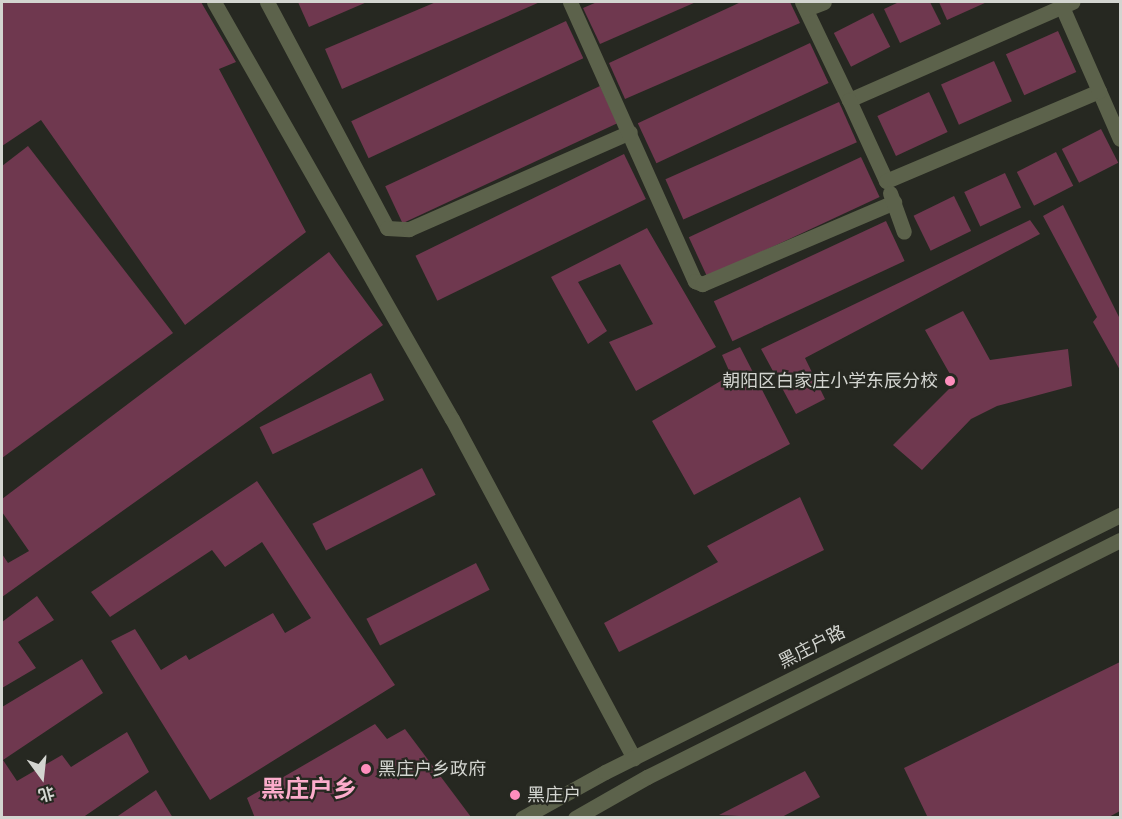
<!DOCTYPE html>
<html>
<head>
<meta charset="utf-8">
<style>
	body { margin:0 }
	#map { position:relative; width:1122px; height:819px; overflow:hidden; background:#262821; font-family:"Titillium Web","Noto Sans SC",sans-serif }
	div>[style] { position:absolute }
	.building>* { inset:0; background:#6f384f; transform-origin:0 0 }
	.minor>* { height:15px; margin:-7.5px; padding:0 7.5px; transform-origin:7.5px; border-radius:7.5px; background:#5c624b }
	.tertiary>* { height:15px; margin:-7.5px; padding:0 7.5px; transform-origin:7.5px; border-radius:7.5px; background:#5c624b }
	.dots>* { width:16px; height:16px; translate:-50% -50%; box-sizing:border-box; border:3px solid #262821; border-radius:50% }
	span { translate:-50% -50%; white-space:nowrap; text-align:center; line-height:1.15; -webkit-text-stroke:4.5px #262821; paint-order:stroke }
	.poi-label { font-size:18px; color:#d3d5d0 }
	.right { translate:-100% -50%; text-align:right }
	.left { translate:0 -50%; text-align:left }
	.street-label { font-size:18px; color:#d3d5d0 }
	.district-label { font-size:24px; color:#fbaccb; font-weight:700 }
	.frame { position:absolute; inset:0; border:3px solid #d3d5d0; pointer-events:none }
	.north { position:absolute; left:12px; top:747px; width:60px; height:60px; -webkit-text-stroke:4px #262821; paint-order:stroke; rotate:165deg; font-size:16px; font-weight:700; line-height:24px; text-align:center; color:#d3d5d0 }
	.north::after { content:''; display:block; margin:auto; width:21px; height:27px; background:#d3d5d0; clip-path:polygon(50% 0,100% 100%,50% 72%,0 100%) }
</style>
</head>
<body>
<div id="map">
	<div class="building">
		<div style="clip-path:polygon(2px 2px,201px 2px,236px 62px,219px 69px,306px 232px,185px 325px,41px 120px,2px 146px)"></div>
		<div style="clip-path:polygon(298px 2px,367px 2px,309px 27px)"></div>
		<div style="clip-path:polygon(436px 2px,540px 2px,342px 89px,325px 49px)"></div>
		<div style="clip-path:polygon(597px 2px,696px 2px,600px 44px,583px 8px)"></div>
		<div style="clip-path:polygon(741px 2px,790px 2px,800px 23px,625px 99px,609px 63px)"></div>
		<div style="clip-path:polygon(899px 2px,930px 2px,941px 24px,900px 43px,884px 9px)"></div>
		<div style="clip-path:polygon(939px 2px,987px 2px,947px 20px)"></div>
		<div style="left:873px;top:13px;width:38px;height:44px;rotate:63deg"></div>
		<div style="left:566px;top:21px;width:41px;height:237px;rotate:65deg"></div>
		<div style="left:1058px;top:31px;width:45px;height:57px;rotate:66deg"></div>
		<div style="left:810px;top:43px;width:44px;height:190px;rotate:65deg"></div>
		<div style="left:994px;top:61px;width:44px;height:58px;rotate:66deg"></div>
		<div style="left:600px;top:86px;width:41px;height:237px;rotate:65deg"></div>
		<div style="left:929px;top:92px;width:44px;height:57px;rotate:65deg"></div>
		<div style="left:839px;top:102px;width:44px;height:190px;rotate:66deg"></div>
		<div style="left:1101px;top:129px;width:38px;height:44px;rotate:63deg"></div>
		<div style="clip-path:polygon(28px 146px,173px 333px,2px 458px,2px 166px)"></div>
		<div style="left:1056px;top:152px;width:38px;height:44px;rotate:63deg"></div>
		<div style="left:624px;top:154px;width:50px;height:232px;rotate:64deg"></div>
		<div style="left:861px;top:157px;width:44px;height:190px;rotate:65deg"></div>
		<div style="left:1005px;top:173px;width:38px;height:45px;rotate:65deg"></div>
		<div style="left:954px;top:196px;width:39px;height:45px;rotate:64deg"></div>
		<div style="clip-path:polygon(1063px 205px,1120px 319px,1120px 370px,1093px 322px,1097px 317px,1043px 216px)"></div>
		<div style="clip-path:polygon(1030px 220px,1040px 234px,805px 358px,825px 399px,796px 414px,761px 349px)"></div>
		<div style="left:886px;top:221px;width:44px;height:190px;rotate:65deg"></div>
		<div style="clip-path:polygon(647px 228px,716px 347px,636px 391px,609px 342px,653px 324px,620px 264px,578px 282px,607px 331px,588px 344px,551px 277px)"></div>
		<div style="clip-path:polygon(329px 252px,383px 325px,2px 597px,2px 554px,8px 563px,29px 551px,2px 512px,2px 499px)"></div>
		<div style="clip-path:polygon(963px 311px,990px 360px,1068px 349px,1072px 386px,997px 406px,971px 419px,922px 470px,893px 445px,955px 383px,925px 330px)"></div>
		<div style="clip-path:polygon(740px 347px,790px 444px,694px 495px,652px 421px,731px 375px,722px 355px)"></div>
		<div style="left:371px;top:373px;width:30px;height:124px;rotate:64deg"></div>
		<div style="left:422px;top:468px;width:30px;height:123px;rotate:63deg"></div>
		<div style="clip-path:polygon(257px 481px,395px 685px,210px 800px,111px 641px,135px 629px,161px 670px,186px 655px,189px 660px,273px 613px,285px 633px,311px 618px,262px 542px,225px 567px,212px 550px,110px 617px,91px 592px)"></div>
		<div style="clip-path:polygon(800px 497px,824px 550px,619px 652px,604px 623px,718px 562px,707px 546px)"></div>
		<div style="left:476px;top:563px;width:30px;height:123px;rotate:63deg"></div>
		<div style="clip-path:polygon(37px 596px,54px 620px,18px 642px,36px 668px,2px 688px,2px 622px)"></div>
		<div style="clip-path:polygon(82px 659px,103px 693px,3px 760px,17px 781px,62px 755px,71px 767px,127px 732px,149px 772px,82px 818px,2px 818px,2px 707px)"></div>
		<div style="clip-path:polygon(1120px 662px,1120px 811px,1107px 818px,928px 818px,904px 768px)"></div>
		<div style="clip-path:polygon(375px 724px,387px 739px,405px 729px,471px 817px,255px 818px,247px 798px)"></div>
		<div style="clip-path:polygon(805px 771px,820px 797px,780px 818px,719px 815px)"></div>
		<div style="clip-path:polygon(156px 790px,173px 818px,115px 818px)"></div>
	</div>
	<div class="minor">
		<div style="left:214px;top:2px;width:480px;rotate:60.3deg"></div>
		<div style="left:452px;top:419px;width:385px;rotate:61.8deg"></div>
		<div style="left:267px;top:2px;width:256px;rotate:62deg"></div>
		<div style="left:387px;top:228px;width:22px;rotate:3deg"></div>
		<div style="left:409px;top:229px;width:241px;rotate:-23.7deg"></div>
		<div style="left:570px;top:2px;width:306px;rotate:65.9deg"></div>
		<div style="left:695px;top:281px;width:8px;rotate:23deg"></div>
		<div style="left:702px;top:284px;width:209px;rotate:-23.1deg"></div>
		<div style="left:802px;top:2px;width:109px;rotate:64.4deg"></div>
		<div style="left:849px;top:100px;width:244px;rotate:-23.7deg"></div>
		<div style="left:806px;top:9px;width:19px;rotate:-21deg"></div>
		<div style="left:1099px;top:91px;width:52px;rotate:66.4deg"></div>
		<div style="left:849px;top:100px;width:89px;rotate:65.4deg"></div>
		<div style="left:886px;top:181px;width:231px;rotate:-22.9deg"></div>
		<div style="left:1099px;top:91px;width:97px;rotate:-113.7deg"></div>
		<div style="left:890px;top:193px;width:41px;rotate:70.3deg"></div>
	</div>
	<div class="tertiary">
		<div style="left:522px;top:818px;width:95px;rotate:-29deg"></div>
		<div style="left:605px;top:772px;width:576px;rotate:-26.52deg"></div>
		<div style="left:575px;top:818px;width:83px;rotate:-29.7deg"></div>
		<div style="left:647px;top:777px;width:529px;rotate:-26.61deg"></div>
	</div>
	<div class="dots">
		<div style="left:950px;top:381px;background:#fe8ebd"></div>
		<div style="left:366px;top:769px;background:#fe8ebd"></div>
		<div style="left:515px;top:795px;background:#fe8ebd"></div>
	</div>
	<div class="poi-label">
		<span class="right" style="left:938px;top:381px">朝阳区白家庄小学东辰分校</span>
		<span class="left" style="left:378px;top:769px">黑庄户乡政府</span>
		<span class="left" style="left:527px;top:795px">黑庄户</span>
	</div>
	<div class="street-label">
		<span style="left:812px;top:647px;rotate:-27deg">黑庄户路</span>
	</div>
	<div class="district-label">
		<span style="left:309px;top:789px">黑庄户乡</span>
	</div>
	<div class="frame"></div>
	<div class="north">北</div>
</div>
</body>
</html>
